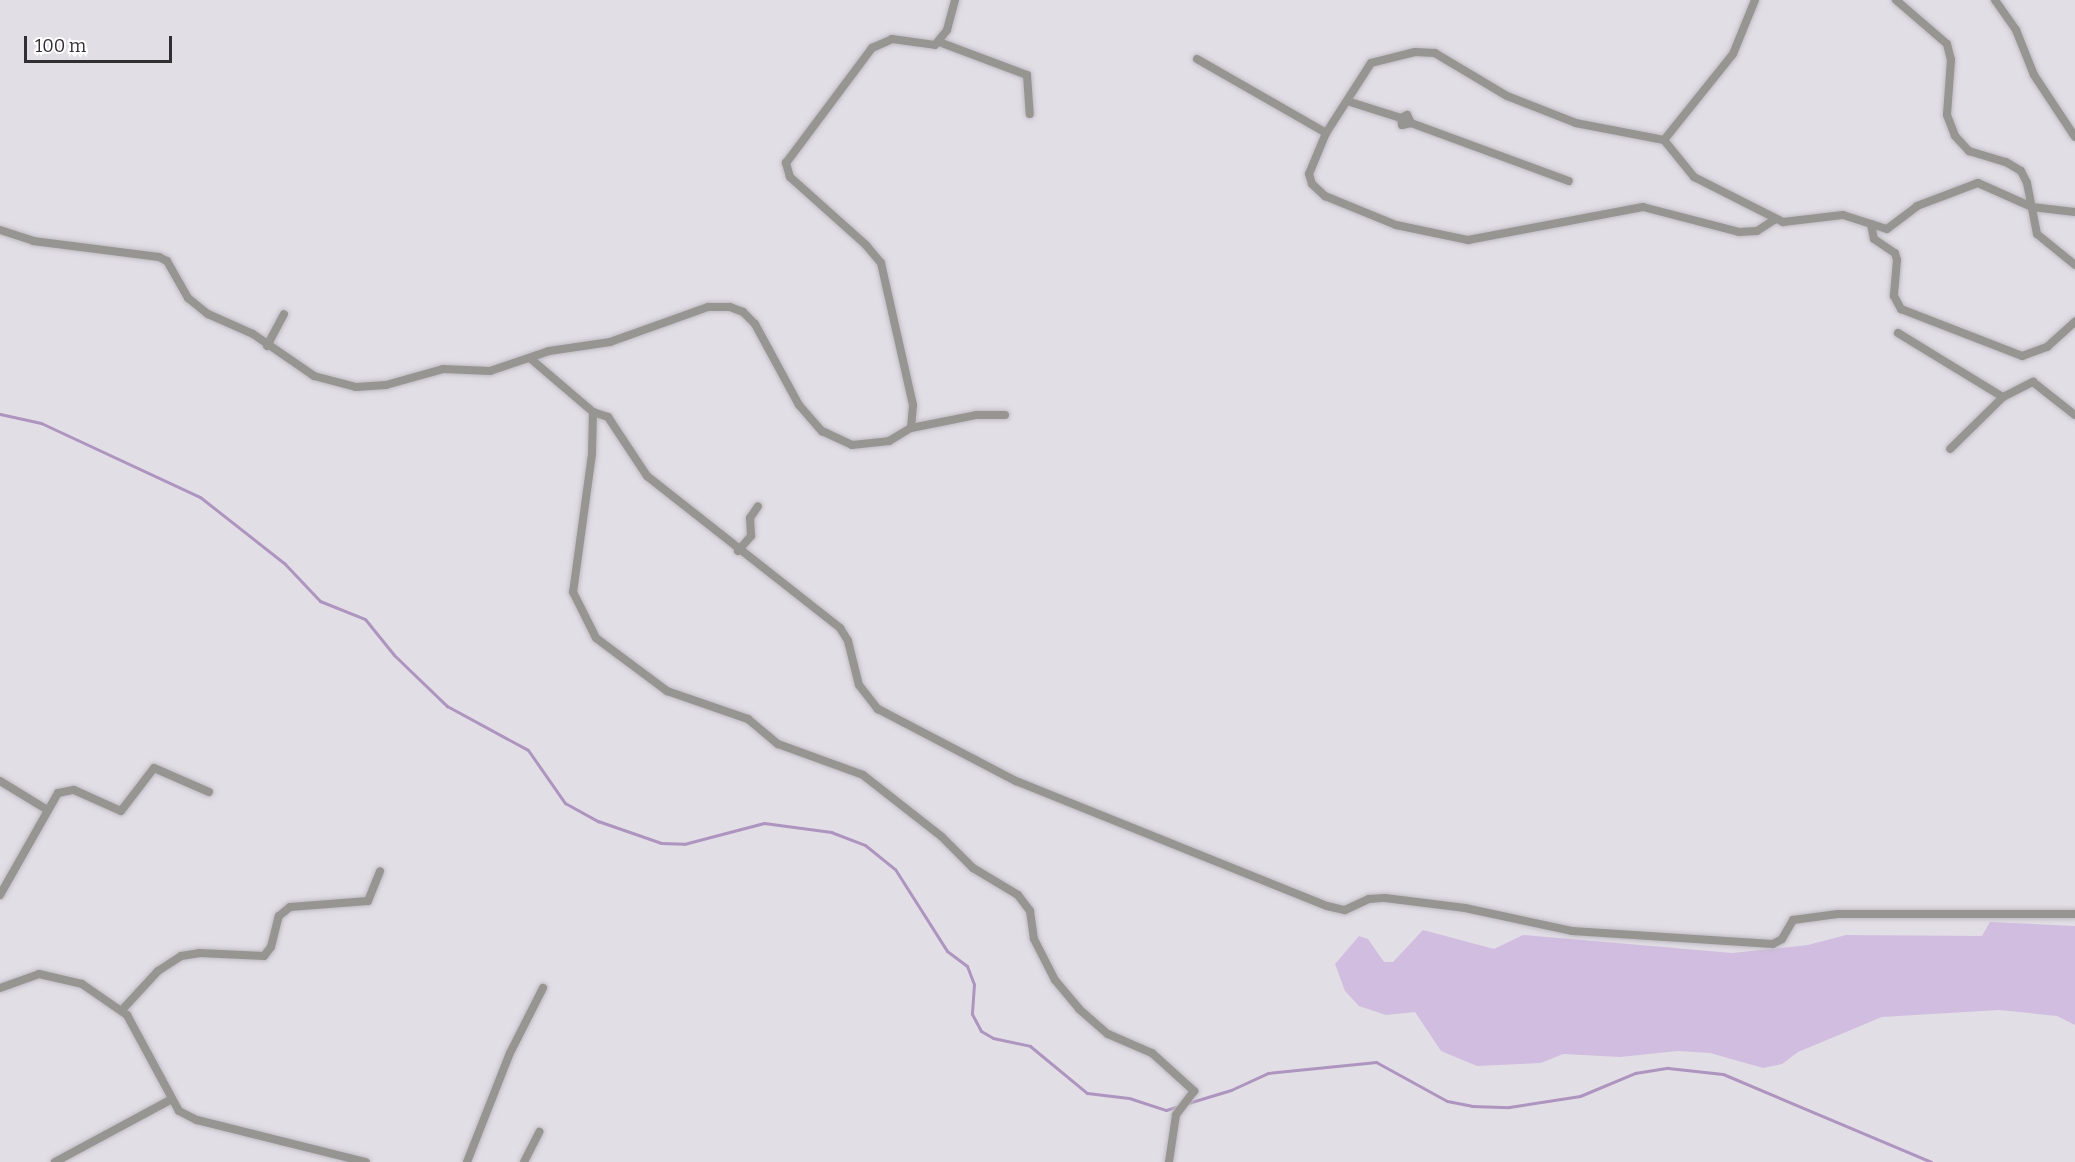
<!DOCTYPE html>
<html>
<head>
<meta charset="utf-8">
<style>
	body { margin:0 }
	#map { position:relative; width:2075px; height:1162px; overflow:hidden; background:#e2dee6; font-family:Bitter,serif }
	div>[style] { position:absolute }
	.green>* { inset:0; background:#d1bde0 }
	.stream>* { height:3px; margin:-1.5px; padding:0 1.5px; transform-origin:1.5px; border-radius:1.5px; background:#ae95bf }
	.roads { filter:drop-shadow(0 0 2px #bfbbc2) drop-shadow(0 0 2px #bfbbc2) }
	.minor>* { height:8px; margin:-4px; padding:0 4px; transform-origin:4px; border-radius:4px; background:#979592 }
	span { translate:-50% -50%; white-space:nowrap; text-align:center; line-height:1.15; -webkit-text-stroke:4.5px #fff; paint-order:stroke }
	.scale { position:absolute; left:24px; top:36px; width:148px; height:27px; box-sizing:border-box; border:3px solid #312f32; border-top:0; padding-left:8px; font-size:18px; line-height:21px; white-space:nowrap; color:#312f32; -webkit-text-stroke:4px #fff; paint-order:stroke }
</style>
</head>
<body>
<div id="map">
	<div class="green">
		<div style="clip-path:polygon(1990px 922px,2075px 926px,2075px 1025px,2057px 1016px,1999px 1010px,1882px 1017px,1798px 1052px,1782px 1064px,1763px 1068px,1710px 1053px,1678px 1051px,1620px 1057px,1563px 1054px,1541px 1063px,1477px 1066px,1441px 1051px,1415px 1012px,1386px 1015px,1359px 1006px,1345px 991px,1335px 964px,1359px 936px,1368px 939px,1384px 962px,1393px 962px,1423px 930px,1494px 949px,1523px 935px,1732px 953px,1808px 945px,1846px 935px,1982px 936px)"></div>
	</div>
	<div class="stream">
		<div style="left:0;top:414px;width:42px;rotate:12.4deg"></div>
		<div style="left:41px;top:423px;width:175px;rotate:25deg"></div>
		<div style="left:200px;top:497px;width:108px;rotate:38.2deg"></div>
		<div style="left:285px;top:564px;width:51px;rotate:46.6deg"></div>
		<div style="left:320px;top:601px;width:48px;rotate:21.8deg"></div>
		<div style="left:365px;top:619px;width:46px;rotate:51.1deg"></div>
		<div style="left:394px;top:655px;width:74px;rotate:43.9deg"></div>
		<div style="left:447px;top:706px;width:92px;rotate:28.5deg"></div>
		<div style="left:528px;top:750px;width:65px;rotate:55.1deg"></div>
		<div style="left:565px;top:803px;width:38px;rotate:29deg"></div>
		<div style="left:598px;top:821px;width:67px;rotate:19.2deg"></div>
		<div style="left:661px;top:843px;width:23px;rotate:2deg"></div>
		<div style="left:684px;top:844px;width:83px;rotate:-14.7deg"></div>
		<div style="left:764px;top:823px;width:68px;rotate:7.7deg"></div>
		<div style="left:831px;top:832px;width:36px;rotate:21deg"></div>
		<div style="left:865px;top:845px;width:38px;rotate:39deg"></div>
		<div style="left:895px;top:869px;width:97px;rotate:57.6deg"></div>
		<div style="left:947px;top:951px;width:25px;rotate:37deg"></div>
		<div style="left:967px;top:966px;width:19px;rotate:69deg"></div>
		<div style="left:974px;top:984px;width:30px;rotate:94deg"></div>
		<div style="left:972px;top:1014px;width:19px;rotate:62deg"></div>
		<div style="left:981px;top:1031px;width:14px;rotate:30deg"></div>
		<div style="left:993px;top:1038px;width:38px;rotate:12deg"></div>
		<div style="left:1030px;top:1046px;width:74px;rotate:39.5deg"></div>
		<div style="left:1087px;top:1093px;width:42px;rotate:6.8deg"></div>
		<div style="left:1129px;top:1098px;width:39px;rotate:18deg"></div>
		<div style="left:1166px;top:1110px;width:14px;rotate:-17deg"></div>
		<div style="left:1188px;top:1103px;width:45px;rotate:-16.8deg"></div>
		<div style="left:1231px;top:1090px;width:41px;rotate:-24.7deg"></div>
		<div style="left:1268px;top:1073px;width:109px;rotate:-5.8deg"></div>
		<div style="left:1376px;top:1062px;width:81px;rotate:28.8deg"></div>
		<div style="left:1447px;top:1101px;width:25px;rotate:11deg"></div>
		<div style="left:1472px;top:1106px;width:37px;rotate:2deg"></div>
		<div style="left:1509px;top:1107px;width:72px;rotate:-8.8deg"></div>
		<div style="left:1580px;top:1096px;width:60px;rotate:-22.7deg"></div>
		<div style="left:1635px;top:1073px;width:33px;rotate:-9deg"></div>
		<div style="left:1668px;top:1068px;width:55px;rotate:6.2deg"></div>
		<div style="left:1723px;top:1074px;width:226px;rotate:22.9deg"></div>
	</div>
	<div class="roads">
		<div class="minor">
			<div style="left:1755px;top:0;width:58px;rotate:112.2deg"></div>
			<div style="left:1733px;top:54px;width:110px;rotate:128.7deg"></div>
			<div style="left:1664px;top:140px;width:48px;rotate:51deg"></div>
			<div style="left:1694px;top:177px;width:100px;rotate:26.8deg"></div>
			<div style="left:1783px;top:222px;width:60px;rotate:-6.7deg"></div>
			<div style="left:1843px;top:215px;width:46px;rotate:17.7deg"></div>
			<div style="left:1887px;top:229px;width:38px;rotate:-37deg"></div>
			<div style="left:1917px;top:206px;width:65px;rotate:-20.7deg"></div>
			<div style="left:1978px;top:183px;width:59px;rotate:24deg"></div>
			<div style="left:2032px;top:207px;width:43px;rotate:6.6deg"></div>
			<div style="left:1896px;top:0;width:67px;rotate:40.8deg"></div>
			<div style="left:1947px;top:44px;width:16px;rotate:76deg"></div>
			<div style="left:1951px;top:60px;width:55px;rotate:94.2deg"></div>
			<div style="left:1947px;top:115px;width:22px;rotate:69deg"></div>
			<div style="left:1955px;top:136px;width:21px;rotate:47deg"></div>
			<div style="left:1969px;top:151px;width:39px;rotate:17deg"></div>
			<div style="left:2006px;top:162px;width:17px;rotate:31deg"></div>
			<div style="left:2021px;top:171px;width:13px;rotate:63deg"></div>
			<div style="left:2027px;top:183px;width:52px;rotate:78.9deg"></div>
			<div style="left:2037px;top:234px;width:49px;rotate:39.2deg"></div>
			<div style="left:1995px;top:0;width:37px;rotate:55deg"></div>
			<div style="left:2016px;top:30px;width:48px;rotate:68.2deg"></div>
			<div style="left:2034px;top:75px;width:74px;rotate:56.5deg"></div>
			<div style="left:939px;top:42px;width:94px;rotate:20.6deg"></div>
			<div style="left:1027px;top:75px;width:39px;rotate:86deg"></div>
			<div style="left:1197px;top:59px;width:149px;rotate:29.8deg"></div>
			<div style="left:1347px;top:101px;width:57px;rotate:17.5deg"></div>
			<div style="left:1401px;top:118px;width:7px;rotate:-27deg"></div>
			<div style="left:1407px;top:115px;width:9px;rotate:63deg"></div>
			<div style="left:1411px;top:123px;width:9px;rotate:167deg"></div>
			<div style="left:1402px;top:125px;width:7px;rotate:-98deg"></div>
			<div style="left:1411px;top:123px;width:168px;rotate:20.2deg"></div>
			<div style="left:1664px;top:140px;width:90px;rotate:-169.1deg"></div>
			<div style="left:1576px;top:123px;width:74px;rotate:-158.6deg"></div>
			<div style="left:1507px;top:96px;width:84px;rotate:-149.2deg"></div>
			<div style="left:1435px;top:53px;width:20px;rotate:-177deg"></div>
			<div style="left:1415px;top:52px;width:45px;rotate:166deg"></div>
			<div style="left:1371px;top:63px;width:83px;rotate:122.7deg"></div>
			<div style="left:1326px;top:133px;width:44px;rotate:112.5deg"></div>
			<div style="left:1309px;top:174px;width:10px;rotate:73deg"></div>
			<div style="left:1312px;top:184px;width:18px;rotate:43deg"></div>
			<div style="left:1325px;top:196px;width:77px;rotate:22.2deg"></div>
			<div style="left:1396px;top:225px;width:74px;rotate:11.8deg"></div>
			<div style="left:1468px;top:240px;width:178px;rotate:-10.7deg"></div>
			<div style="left:1643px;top:207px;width:99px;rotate:14.6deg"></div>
			<div style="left:1739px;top:232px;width:18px;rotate:-3deg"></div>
			<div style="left:1757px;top:231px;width:20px;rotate:-33deg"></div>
			<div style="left:1871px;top:224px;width:15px;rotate:79deg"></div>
			<div style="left:1874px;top:239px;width:25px;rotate:34deg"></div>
			<div style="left:1895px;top:253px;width:7px;rotate:74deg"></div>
			<div style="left:1897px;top:260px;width:36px;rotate:95deg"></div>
			<div style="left:1894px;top:296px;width:15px;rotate:62deg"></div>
			<div style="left:1901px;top:309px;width:130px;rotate:21.2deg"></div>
			<div style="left:2022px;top:356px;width:27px;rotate:-20deg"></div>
			<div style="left:2047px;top:347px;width:38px;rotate:-42deg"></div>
			<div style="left:0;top:230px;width:35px;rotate:18deg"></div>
			<div style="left:33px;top:241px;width:127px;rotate:7.2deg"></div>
			<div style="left:159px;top:257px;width:9px;rotate:27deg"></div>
			<div style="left:167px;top:261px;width:43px;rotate:60.4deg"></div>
			<div style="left:188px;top:298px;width:26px;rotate:39deg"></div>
			<div style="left:208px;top:314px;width:49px;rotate:24deg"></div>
			<div style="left:253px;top:334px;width:74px;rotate:34.5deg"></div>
			<div style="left:314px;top:376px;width:43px;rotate:14.7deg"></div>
			<div style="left:356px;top:387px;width:30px;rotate:-4deg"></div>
			<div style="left:386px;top:385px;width:59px;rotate:-15.7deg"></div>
			<div style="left:443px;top:369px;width:47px;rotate:2.4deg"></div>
			<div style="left:490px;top:371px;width:62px;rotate:-18.7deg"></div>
			<div style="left:549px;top:351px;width:62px;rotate:-8.4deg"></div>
			<div style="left:610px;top:342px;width:104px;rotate:-19.7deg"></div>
			<div style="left:708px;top:307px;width:22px"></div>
			<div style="left:730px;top:307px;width:14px;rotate:21deg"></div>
			<div style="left:743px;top:312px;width:17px;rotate:45deg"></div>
			<div style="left:755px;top:324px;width:92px;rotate:61.5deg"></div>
			<div style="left:799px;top:405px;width:35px;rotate:49deg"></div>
			<div style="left:822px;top:431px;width:33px;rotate:25deg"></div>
			<div style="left:852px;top:445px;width:37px;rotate:-6deg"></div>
			<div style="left:889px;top:441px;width:26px;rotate:-31deg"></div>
			<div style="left:911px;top:428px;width:23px;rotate:-85deg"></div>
			<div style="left:913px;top:405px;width:146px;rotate:-102.7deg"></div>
			<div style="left:881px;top:263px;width:23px;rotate:-130deg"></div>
			<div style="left:866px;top:245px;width:102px;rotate:-138.2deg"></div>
			<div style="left:790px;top:177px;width:15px;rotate:-106deg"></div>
			<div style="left:786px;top:163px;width:144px;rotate:-53.2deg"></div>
			<div style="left:872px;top:48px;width:22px;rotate:-24deg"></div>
			<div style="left:892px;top:39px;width:43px;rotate:7.9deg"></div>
			<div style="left:935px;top:45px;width:19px;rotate:-51deg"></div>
			<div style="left:947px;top:30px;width:31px;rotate:-75deg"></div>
			<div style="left:1898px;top:333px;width:123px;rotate:31.4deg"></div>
			<div style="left:2003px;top:397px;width:74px;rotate:135.5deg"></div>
			<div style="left:267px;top:346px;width:36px;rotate:-62deg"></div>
			<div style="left:531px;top:359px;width:82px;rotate:40.5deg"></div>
			<div style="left:593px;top:412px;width:16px;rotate:18deg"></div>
			<div style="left:608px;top:417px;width:71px;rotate:56.5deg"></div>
			<div style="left:647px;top:476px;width:246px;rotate:38.2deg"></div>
			<div style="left:840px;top:628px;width:15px;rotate:58deg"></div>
			<div style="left:848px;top:641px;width:45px;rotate:76deg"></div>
			<div style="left:859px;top:685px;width:31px;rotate:52deg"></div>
			<div style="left:878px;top:709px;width:156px;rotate:27.6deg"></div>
			<div style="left:1016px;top:781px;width:335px;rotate:21.9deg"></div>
			<div style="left:1327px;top:906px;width:18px;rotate:13deg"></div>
			<div style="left:1345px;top:910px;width:26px;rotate:-25deg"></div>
			<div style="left:1369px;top:899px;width:16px;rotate:-4deg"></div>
			<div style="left:1385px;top:898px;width:81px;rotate:7.1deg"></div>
			<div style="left:1465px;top:908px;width:109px;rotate:12.1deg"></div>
			<div style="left:1572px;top:931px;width:201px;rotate:3.7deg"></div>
			<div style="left:1773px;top:944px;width:10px;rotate:-29deg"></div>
			<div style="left:1782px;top:939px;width:22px;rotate:-60deg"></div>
			<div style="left:1793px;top:920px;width:45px;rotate:-7.6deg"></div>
			<div style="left:1838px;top:914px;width:237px"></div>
			<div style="left:2003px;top:397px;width:34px;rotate:-27deg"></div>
			<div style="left:2033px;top:382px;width:53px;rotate:38.2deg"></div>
			<div style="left:593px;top:412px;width:42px;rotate:91.4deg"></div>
			<div style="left:592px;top:454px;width:139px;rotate:97.8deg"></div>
			<div style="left:573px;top:592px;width:51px;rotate:63.4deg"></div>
			<div style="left:596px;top:638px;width:89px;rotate:36.7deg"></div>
			<div style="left:667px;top:691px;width:86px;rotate:19.1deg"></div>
			<div style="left:748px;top:719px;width:39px;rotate:40deg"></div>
			<div style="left:778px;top:744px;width:90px;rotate:20deg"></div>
			<div style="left:863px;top:775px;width:100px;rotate:38.1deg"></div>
			<div style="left:942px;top:837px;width:44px;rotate:45deg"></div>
			<div style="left:973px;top:868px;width:52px;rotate:31deg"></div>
			<div style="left:1018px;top:895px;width:20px;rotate:53deg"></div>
			<div style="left:1030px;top:911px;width:28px;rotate:82deg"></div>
			<div style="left:1034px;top:939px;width:46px;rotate:62.9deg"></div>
			<div style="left:1055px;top:980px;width:38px;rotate:50deg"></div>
			<div style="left:1079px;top:1009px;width:38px;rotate:41deg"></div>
			<div style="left:1108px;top:1034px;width:48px;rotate:23.4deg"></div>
			<div style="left:1152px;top:1053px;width:57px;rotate:42.1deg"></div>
			<div style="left:1194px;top:1091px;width:30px;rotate:127deg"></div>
			<div style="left:1176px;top:1115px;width:48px;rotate:98.5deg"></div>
			<div style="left:911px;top:428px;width:66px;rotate:-11.3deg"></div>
			<div style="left:976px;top:415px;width:29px"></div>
			<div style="left:738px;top:551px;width:20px;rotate:-49deg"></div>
			<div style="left:751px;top:536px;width:18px;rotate:-93deg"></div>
			<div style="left:750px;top:518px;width:14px;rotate:-56deg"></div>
			<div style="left:0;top:781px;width:54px;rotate:31.3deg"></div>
			<div style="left:0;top:895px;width:117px;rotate:-60.4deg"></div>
			<div style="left:58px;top:793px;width:16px;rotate:-11deg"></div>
			<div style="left:74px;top:790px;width:51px;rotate:24.1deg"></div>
			<div style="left:121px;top:811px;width:54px;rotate:-52.5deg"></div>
			<div style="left:154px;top:768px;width:60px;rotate:23.6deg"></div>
			<div style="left:0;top:988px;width:41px;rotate:-19.7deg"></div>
			<div style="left:39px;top:974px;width:44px;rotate:13.1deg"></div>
			<div style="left:82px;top:984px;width:55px;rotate:34.6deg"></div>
			<div style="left:127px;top:1015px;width:109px;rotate:61.6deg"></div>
			<div style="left:179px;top:1111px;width:20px;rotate:27deg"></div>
			<div style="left:197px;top:1120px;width:174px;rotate:14deg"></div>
			<div style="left:122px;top:1010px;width:53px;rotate:-47.3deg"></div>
			<div style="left:158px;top:971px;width:27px;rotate:-33deg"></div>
			<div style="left:181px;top:956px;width:18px;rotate:-9deg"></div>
			<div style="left:199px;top:953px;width:65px;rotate:2.6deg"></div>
			<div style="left:264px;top:956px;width:11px;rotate:-52deg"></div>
			<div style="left:271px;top:947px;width:32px;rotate:-76deg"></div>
			<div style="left:279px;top:916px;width:14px;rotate:-39deg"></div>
			<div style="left:290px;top:907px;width:78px;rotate:-4.4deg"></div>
			<div style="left:368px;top:901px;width:32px;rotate:-68deg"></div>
			<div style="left:55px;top:1162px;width:131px;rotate:-28.3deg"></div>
			<div style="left:467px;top:1162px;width:117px;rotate:-68.5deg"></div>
			<div style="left:510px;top:1053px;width:73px;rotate:-63.1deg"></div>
			<div style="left:524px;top:1162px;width:34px;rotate:-63deg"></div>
		</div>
	</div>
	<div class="scale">100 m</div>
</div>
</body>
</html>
